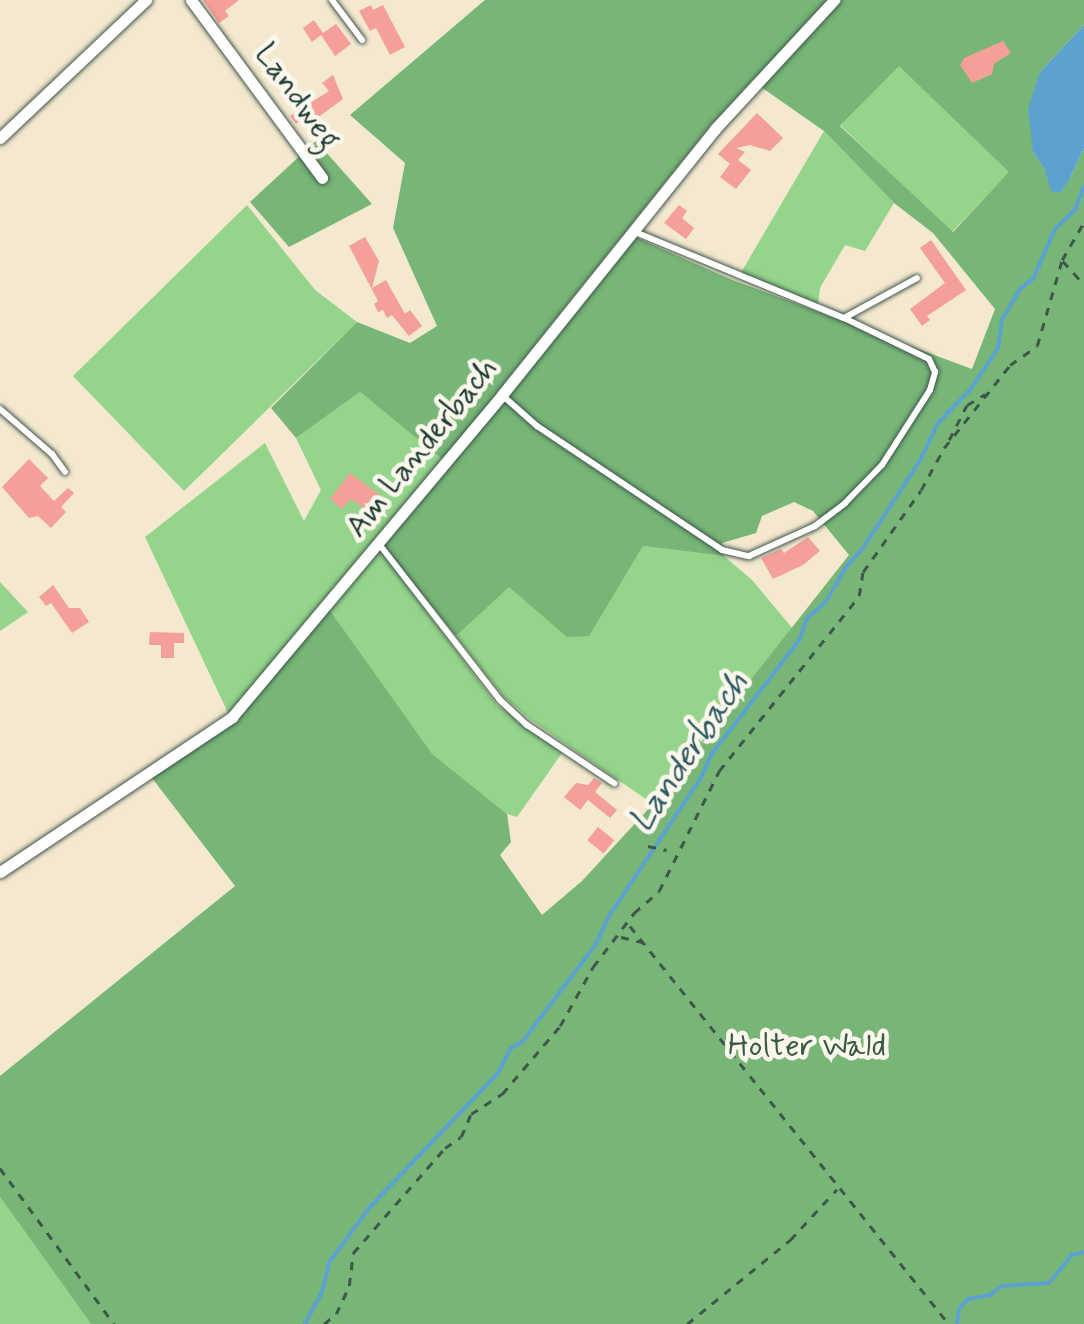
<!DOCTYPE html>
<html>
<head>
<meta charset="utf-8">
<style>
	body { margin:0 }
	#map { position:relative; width:1084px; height:1324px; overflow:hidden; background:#f4e8cf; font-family:Mynerve,sans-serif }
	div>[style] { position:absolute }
	.green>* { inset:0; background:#94d48b; transform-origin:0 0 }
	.forest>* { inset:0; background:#77b677 }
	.water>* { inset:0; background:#5ba2d1 }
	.stream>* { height:4px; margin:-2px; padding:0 2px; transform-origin:2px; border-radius:2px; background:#5ba2d1 }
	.building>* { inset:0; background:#f49f98; transform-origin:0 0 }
	.path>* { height:2.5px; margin-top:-1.25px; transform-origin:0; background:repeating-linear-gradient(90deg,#3f574b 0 8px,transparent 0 16px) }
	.roads { filter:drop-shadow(0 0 2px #3f574b) drop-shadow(0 0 2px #3f574b) }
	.service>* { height:6px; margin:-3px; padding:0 3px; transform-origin:3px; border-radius:3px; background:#fff }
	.minor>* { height:11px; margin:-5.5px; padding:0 5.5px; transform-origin:5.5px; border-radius:5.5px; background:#fff }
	span { translate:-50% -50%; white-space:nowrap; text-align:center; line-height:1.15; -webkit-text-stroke:9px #fbf7ec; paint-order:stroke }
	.street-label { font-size:32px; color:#1f3d34 }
	.park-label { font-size:32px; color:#365b45 }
	.water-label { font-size:35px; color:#315b63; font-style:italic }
</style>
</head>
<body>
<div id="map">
	<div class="green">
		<div style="left:899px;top:65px;width:154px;height:84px;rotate:44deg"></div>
		<div style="clip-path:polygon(824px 131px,894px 203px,865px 251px,845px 245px,820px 288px,818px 304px,739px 276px)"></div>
		<div style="clip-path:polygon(247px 205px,315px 290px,357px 322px,184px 491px,73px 376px)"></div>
		<div style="clip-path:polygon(360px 392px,443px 460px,229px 715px,145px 537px,265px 443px,304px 521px,321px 490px,296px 438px)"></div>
		<div style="clip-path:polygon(643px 546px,724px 556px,752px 580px,793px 629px,653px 804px,531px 720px,504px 697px,456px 636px,509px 586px,567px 636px,588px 636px)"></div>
		<div style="clip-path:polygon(380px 550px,497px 705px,562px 753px,517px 817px,507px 814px,432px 755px,329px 609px)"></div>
		<div style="clip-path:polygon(0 582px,28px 612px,0 631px)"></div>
		<div style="clip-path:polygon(0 1197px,91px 1324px,0 1324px)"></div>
	</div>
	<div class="forest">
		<div style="clip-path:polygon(485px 0,828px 0,711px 125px,443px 460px,360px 392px,296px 438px,271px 408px,357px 322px,410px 343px,437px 326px,393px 228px,405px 163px,350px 115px)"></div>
		<div style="clip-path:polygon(evenodd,841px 0,1084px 0,1084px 25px,1040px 72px,1033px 152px,1045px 170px,1069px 180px,1084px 148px,1084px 1324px,91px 1324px,0 1197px,0 1076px,235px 886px,152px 778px,235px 721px,329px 609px,432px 754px,507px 814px,511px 842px,500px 855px,542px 915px,582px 881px,653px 804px,849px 555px,813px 511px,794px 502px,762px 516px,756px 533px,722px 543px,724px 556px,643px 546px,589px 636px,567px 637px,509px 587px,456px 636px,383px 546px,635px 237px,730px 279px,972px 369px,995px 309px,933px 233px,894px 203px,824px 131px,761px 87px,841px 0,899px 66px,1009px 172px,953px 232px,840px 126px,899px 66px)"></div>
		<div style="clip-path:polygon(316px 141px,372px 204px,289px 247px,250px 202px)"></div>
	</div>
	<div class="water">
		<div style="clip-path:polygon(1084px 25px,1084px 148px,1069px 180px,1060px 193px,1051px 191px,1045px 170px,1033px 152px,1028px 109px,1040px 72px)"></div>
	</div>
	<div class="stream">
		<div style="left:305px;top:1324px;width:36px;rotate:-62deg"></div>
		<div style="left:322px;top:1292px;width:32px;rotate:-76deg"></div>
		<div style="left:330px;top:1261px;width:67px;rotate:-53.5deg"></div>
		<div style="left:370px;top:1207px;width:185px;rotate:-46.3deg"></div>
		<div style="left:498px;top:1073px;width:28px;rotate:-63deg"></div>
		<div style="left:511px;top:1048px;width:13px;rotate:-29deg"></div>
		<div style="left:522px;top:1042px;width:123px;rotate:-52.9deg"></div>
		<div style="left:596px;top:944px;width:31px;rotate:-65deg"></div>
		<div style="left:609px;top:916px;width:168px;rotate:-56.4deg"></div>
		<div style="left:702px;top:776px;width:23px;rotate:-67deg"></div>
		<div style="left:711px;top:755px;width:146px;rotate:-52.5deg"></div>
		<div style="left:800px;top:639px;width:22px;rotate:-72deg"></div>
		<div style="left:807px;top:618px;width:23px;rotate:-40deg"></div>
		<div style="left:825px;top:603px;width:42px;rotate:-59.7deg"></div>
		<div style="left:846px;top:567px;width:25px;rotate:-48deg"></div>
		<div style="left:863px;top:548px;width:106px;rotate:-56.9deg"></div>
		<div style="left:921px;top:459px;width:40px;rotate:-65deg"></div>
		<div style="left:938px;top:423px;width:46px;rotate:-45.9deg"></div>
		<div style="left:970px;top:390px;width:50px;rotate:-56.3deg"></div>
		<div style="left:998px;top:348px;width:28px;rotate:-82deg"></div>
		<div style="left:1002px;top:320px;width:36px;rotate:-60deg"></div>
		<div style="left:1020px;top:289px;width:16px;rotate:-38deg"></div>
		<div style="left:1033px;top:279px;width:55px;rotate:-66.3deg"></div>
		<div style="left:1055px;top:229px;width:28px;rotate:-44deg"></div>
		<div style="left:1075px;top:210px;width:25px;rotate:-69deg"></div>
		<div style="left:957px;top:1324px;width:15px;rotate:-82deg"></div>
		<div style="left:959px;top:1309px;width:13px;rotate:-48deg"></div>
		<div style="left:968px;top:1299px;width:22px;rotate:-10deg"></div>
		<div style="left:990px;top:1295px;width:15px;rotate:-37deg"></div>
		<div style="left:1002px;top:1286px;width:47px;rotate:-3.7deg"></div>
		<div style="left:1049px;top:1283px;width:36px;rotate:-51deg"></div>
		<div style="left:1072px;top:1255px;width:12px;rotate:-14deg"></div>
	</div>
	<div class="building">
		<div style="clip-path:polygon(203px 0,239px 0,225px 11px,229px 16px,219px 23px)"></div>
		<div style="clip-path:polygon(371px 5px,373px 10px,383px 5px,405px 47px,390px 55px,376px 28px,370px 31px,359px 11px)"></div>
		<div style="clip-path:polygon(314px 20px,323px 33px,336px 24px,351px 44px,335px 56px,321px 35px,312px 42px,303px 28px)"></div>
		<div style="clip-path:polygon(1003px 41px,1011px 53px,994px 64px,992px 74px,972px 83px,960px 65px,964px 58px)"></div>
		<div style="clip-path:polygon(333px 75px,343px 99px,309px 124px,304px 116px,296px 124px,290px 116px,329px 91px,322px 83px)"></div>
		<div style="clip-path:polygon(757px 113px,783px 138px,770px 151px,750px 145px,736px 148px,745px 152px,738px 160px,751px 170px,736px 189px,720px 177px,730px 164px,718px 154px)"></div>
		<div style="clip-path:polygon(679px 205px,687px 211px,682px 218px,694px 228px,686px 239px,664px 223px)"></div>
		<div style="clip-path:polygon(365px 237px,379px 261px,372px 288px,386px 280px,405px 314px,410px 310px,422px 326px,409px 336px,392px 315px,387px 318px,383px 310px,378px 312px,374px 304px,378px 301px,349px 246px)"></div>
		<div style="clip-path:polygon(931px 240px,966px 290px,927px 316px,930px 320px,922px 326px,910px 309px,945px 283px,920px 248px)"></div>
		<div style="clip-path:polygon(29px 459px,48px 478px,40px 486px,54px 501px,68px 488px,74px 493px,61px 507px,66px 512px,51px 528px,38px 516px,29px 518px,2px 487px)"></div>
		<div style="clip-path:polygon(350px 473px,391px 503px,379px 518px,351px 499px,342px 509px,330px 499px)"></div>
		<div style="clip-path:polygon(808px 537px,820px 551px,803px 565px,773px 579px,761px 558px,781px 549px,784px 553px)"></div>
		<div style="clip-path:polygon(53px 585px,69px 608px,80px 608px,89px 622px,72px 633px,51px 603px,46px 606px,39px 597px)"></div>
		<div style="clip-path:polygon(150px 632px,184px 633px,184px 643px,174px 643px,174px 658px,161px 658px,161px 645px,149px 645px)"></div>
		<div style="clip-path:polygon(594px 778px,602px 783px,595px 792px,617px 810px,610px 818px,588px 800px,580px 810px,564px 797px,576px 783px,588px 785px)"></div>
		<div style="left:598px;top:827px;width:21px;height:17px;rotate:39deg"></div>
	</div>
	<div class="path">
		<div style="left:1063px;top:261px;width:31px;rotate:48deg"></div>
		<div style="left:949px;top:440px;width:39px;rotate:-63deg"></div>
		<div style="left:967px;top:405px;width:21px;rotate:-31deg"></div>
		<div style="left:648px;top:846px;width:19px;rotate:12deg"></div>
		<div style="left:630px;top:926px;width:510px;rotate:51.29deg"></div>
		<div style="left:621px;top:937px;width:22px;rotate:13deg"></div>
		<div style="left:0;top:1168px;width:193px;rotate:53.8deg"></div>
		<div style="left:324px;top:1324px;width:16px;rotate:-40deg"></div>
		<div style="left:336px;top:1314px;width:31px;rotate:-65deg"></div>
		<div style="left:349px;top:1286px;width:33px;rotate:-83deg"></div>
		<div style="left:353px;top:1253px;width:140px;rotate:-48.8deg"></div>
		<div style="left:445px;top:1148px;width:19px;rotate:-35deg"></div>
		<div style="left:461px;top:1137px;width:25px;rotate:-67deg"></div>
		<div style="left:471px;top:1114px;width:37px;rotate:-33deg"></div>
		<div style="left:502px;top:1094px;width:89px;rotate:-49.5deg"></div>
		<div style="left:560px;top:1026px;width:68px;rotate:-60.8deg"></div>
		<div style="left:593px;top:967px;width:68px;rotate:-52.8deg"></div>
		<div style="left:634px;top:913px;width:33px;rotate:-41deg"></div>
		<div style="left:659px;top:891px;width:134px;rotate:-63.4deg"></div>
		<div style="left:719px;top:771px;width:224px;rotate:-51.3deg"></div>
		<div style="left:859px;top:596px;width:24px;rotate:-81deg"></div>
		<div style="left:863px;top:572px;width:100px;rotate:-54.7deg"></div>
		<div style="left:921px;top:490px;width:48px;rotate:-61.3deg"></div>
		<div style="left:944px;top:448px;width:106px;rotate:-51.5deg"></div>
		<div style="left:1010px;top:365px;width:33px;rotate:-35deg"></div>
		<div style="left:1037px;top:346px;width:90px;rotate:-73.8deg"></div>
		<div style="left:1062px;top:260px;width:44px;rotate:-59.9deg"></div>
		<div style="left:687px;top:1324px;width:133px;rotate:-39.2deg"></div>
		<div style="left:790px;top:1240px;width:69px;rotate:-47.3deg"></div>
	</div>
	<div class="roads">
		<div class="service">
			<div style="left:332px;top:0;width:50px;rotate:53.1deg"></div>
			<div style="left:635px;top:232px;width:226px;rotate:22.4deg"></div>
			<div style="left:844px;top:318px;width:83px;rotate:-28.7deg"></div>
			<div style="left:502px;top:395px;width:47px;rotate:41.5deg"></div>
			<div style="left:537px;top:426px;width:223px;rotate:33.8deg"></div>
			<div style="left:722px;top:550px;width:28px;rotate:13deg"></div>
			<div style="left:749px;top:556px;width:72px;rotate:-24.4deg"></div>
			<div style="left:815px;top:526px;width:38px;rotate:-37deg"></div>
			<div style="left:845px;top:503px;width:53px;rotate:-45.8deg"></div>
			<div style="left:882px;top:465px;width:89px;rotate:-57.4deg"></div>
			<div style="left:930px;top:390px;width:19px;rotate:-74deg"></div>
			<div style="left:935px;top:372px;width:14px;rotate:-115deg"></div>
			<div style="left:929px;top:359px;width:94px;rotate:-154.2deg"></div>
			<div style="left:0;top:409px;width:69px;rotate:40.9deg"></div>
			<div style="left:52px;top:454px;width:22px;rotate:54deg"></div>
			<div style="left:379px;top:544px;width:197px;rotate:52.2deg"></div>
			<div style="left:500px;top:700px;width:37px;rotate:43deg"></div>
			<div style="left:527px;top:725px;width:105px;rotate:33.7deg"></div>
		</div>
		<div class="minor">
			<div style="left:191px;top:0;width:221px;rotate:53.6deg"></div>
			<div style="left:0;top:138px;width:201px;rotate:-43.4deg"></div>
			<div style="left:0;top:872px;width:279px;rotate:-33.7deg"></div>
			<div style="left:232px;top:717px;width:420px;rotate:-50deg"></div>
			<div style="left:502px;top:395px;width:341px;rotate:-51.3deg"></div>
			<div style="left:715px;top:129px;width:176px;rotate:-47.3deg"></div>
		</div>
	</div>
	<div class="street-label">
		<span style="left:297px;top:97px;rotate:54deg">Landweg</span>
		<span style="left:422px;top:448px;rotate:-51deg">Am Landerbach</span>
	</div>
	<div class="park-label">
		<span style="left:807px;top:1046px">Holter Wald</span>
	</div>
	<div class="water-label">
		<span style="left:689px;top:752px;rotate:-56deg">Landerbach</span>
	</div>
</div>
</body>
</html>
